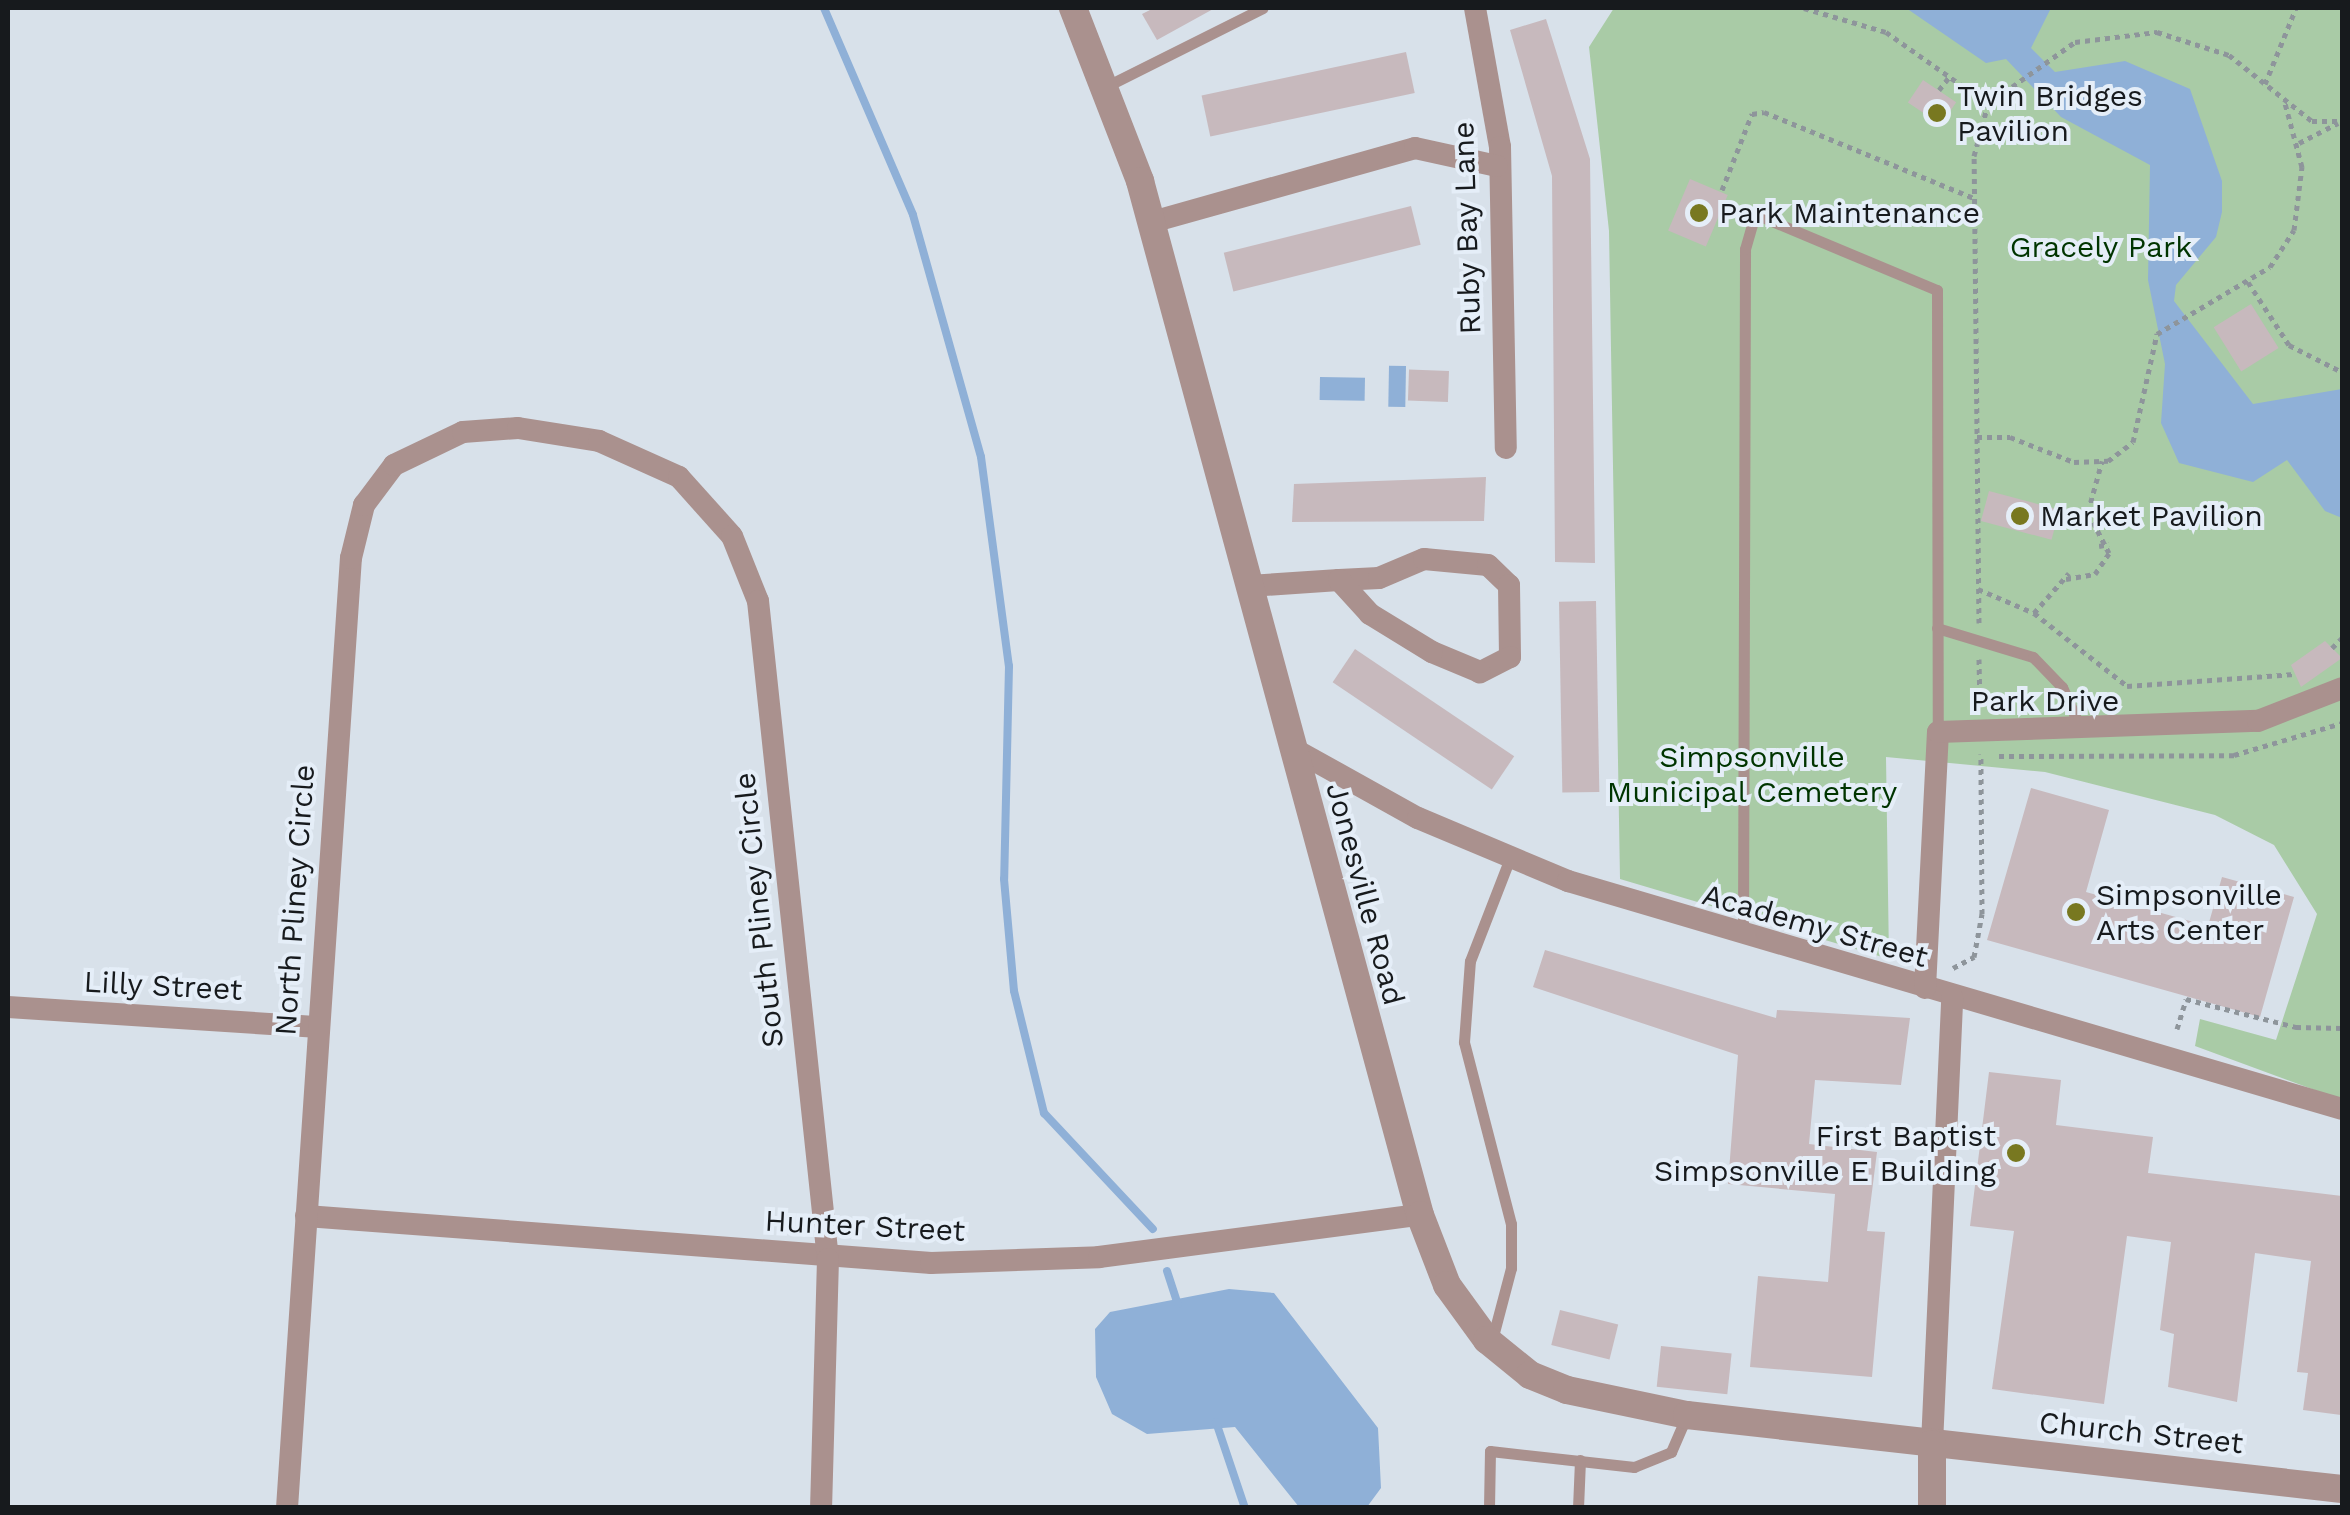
<!DOCTYPE html>
<html>
<head>
<meta charset="utf-8">
<style>
	body { margin:0 }
	#map { position:relative; width:2350px; height:1515px; overflow:hidden; background:#d8e1ea; font-family:"Work Sans",sans-serif }
	div>[style] { position:absolute }
	.green>* { inset:0; background:#a9cba6 }
	.water>* { inset:0; background:#8fb0d7; transform-origin:0 0 }
	.stream>* { height:8px; margin:-4px; padding:0 4px; transform-origin:4px; border-radius:4px; background:#8fb0d7 }
	.building>* { inset:0; background:#c7b9bd; transform-origin:0 0 }
	.path>* { height:5px; margin-top:-2.5px; transform-origin:0; background:repeating-linear-gradient(90deg,#8e959b 0 5px,transparent 0 10px) }
	.service>* { height:11px; margin:-5.5px; padding:0 5.5px; transform-origin:5.5px; border-radius:5.5px; background:#aa918e }
	.minor>* { height:22px; margin:-11px; padding:0 11px; transform-origin:11px; border-radius:11px; background:#aa918e }
	.tertiary>* { height:28px; margin:-14px; padding:0 14px; transform-origin:14px; border-radius:14px; background:#aa918e }
	.dots>* { width:28px; height:28px; translate:-50% -50%; box-sizing:border-box; border:5px solid #e5eef8; border-radius:50% }
	span { translate:-50% -50%; white-space:nowrap; text-align:center; line-height:1.15; -webkit-text-stroke:8px #e5eef8; paint-order:stroke }
	.poi-label { font-size:30px; color:#171a1d }
	.left { translate:0 -50%; text-align:left }
	.right { translate:-100% -50%; text-align:right }
	.street-label { font-size:30px; color:#171a1d }
	.park-label { font-size:30px; color:#003500 }
	.frame { position:absolute; inset:0; border:10px solid #171a1d; pointer-events:none }
</style>
</head>
<body>
<div id="map">
	<div class="green">
		<div style="clip-path:polygon(1614px 8px,2342px 8px,2342px 1100px,2195px 1046px,2200px 1019px,2276px 1040px,2317px 914px,2274px 845px,2215px 815px,2045px 772px,1886px 757px,1889px 959px,1620px 879px,1609px 231px,1589px 47px)"></div>
	</div>
	<div class="water">
		<div style="clip-path:polygon(1906px 8px,2051px 8px,2031px 48px,2055px 72px,2125px 61px,2190px 89px,2222px 181px,2222px 212px,2216px 237px,2176px 285px,2174px 301px,2253px 404px,2342px 389px,2342px 518px,2325px 511px,2287px 460px,2253px 482px,2179px 463px,2161px 423px,2165px 364px,2148px 280px,2150px 165px,2061px 117px,2006px 59px,1986px 63px)"></div>
		<div style="left:1406px;top:366px;width:41px;height:17px;rotate:91deg"></div>
		<div style="left:1320px;top:377px;width:45px;height:23px;rotate:1deg"></div>
		<div style="clip-path:polygon(1229px 1289px,1274px 1293px,1378px 1428px,1381px 1488px,1367px 1507px,1299px 1507px,1235px 1427px,1147px 1434px,1112px 1414px,1096px 1377px,1095px 1329px,1110px 1312px)"></div>
	</div>
	<div class="stream">
		<div style="left:824px;top:8px;width:225px;rotate:66.7deg"></div>
		<div style="left:913px;top:215px;width:251px;rotate:74.3deg"></div>
		<div style="left:981px;top:457px;width:211px;rotate:82.4deg"></div>
		<div style="left:1009px;top:666px;width:213px;rotate:91.3deg"></div>
		<div style="left:1004px;top:879px;width:112px;rotate:84.9deg"></div>
		<div style="left:1014px;top:991px;width:126px;rotate:76.2deg"></div>
		<div style="left:1044px;top:1113px;width:159px;rotate:46.8deg"></div>
		<div style="left:1167px;top:1271px;width:35px;rotate:72deg"></div>
		<div style="left:1216px;top:1422px;width:91px;rotate:71.4deg"></div>
	</div>
	<div class="building">
		<div style="clip-path:polygon(1154px 8px,1215px 8px,1157px 40px,1142px 14px)"></div>
		<div style="clip-path:polygon(1546px 19px,1590px 159px,1595px 563px,1555px 562px,1552px 176px,1510px 30px)"></div>
		<div style="left:1406px;top:52px;width:42px;height:209px;rotate:78deg"></div>
		<div style="left:1923px;top:80px;width:40px;height:27px;rotate:34deg"></div>
		<div style="left:1690px;top:179px;width:41px;height:56px;rotate:23deg"></div>
		<div style="left:1411px;top:206px;width:40px;height:193px;rotate:76deg"></div>
		<div style="left:2251px;top:304px;width:52px;height:44px;rotate:58deg"></div>
		<div style="left:1449px;top:371px;width:31px;height:40px;rotate:92deg"></div>
		<div style="clip-path:polygon(1486px 477px,1484px 521px,1292px 522px,1294px 484px)"></div>
		<div style="left:1989px;top:491px;width:73px;height:31px;rotate:15deg"></div>
		<div style="left:1596px;top:601px;width:191px;height:37px;rotate:89deg"></div>
		<div style="clip-path:polygon(2325px 641px,2342px 658px,2301px 687px,2291px 665px)"></div>
		<div style="left:1355px;top:649px;width:192px;height:40px;rotate:34deg"></div>
		<div style="clip-path:polygon(2031px 788px,2109px 810px,2086px 892px,2208px 926px,2222px 877px,2294px 897px,2260px 1017px,1987px 940px)"></div>
		<div style="clip-path:polygon(1545px 950px,1776px 1018px,1777px 1010px,1910px 1018px,1901px 1085px,1815px 1080px,1809px 1144px,1877px 1152px,1867px 1231px,1885px 1232px,1872px 1377px,1750px 1367px,1758px 1276px,1828px 1282px,1835px 1194px,1728px 1184px,1738px 1055px,1533px 987px)"></div>
		<div style="clip-path:polygon(1989px 1072px,2061px 1080px,2056px 1125px,2153px 1137px,2148px 1173px,2342px 1196px,2341px 1415px,2303px 1410px,2308px 1373px,2297px 1372px,2311px 1261px,2255px 1253px,2237px 1402px,2168px 1387px,2174px 1334px,2160px 1330px,2171px 1242px,2127px 1236px,2104px 1404px,1992px 1389px,2014px 1231px,1970px 1226px)"></div>
		<div style="left:1560px;top:1310px;width:60px;height:36px;rotate:14deg"></div>
		<div style="left:1661px;top:1346px;width:71px;height:41px;rotate:6deg"></div>
	</div>
	<div class="path">
		<div style="left:1804px;top:8px;width:85px;rotate:16.3deg"></div>
		<div style="left:1886px;top:32px;width:125px;rotate:35.2deg"></div>
		<div style="left:2265px;top:84px;width:82px;rotate:-67.8deg"></div>
		<div style="left:1939px;top:90px;width:16px;rotate:-52deg"></div>
		<div style="left:2299px;top:143px;width:44px;rotate:-27.1deg"></div>
		<div style="left:1722px;top:190px;width:82px;rotate:-68.5deg"></div>
		<div style="left:1752px;top:114px;width:12px;rotate:-9deg"></div>
		<div style="left:1764px;top:112px;width:227px;rotate:22.3deg"></div>
		<div style="left:2248px;top:282px;width:75px;rotate:56.9deg"></div>
		<div style="left:2289px;top:345px;width:59px;rotate:27deg"></div>
		<div style="left:1977px;top:437px;width:33px"></div>
		<div style="left:2010px;top:437px;width:69px;rotate:21.3deg"></div>
		<div style="left:2074px;top:462px;width:34px;rotate:-2deg"></div>
		<div style="left:2108px;top:461px;width:31px;rotate:-37deg"></div>
		<div style="left:2133px;top:442px;width:111px;rotate:-77.5deg"></div>
		<div style="left:2157px;top:334px;width:131px;rotate:-30.7deg"></div>
		<div style="left:2270px;top:267px;width:44px;rotate:-57deg"></div>
		<div style="left:2294px;top:230px;width:64px;rotate:-82.8deg"></div>
		<div style="left:2302px;top:167px;width:66px;rotate:-104.9deg"></div>
		<div style="left:2099px;top:546px;width:10px;rotate:-11deg"></div>
		<div style="left:2066px;top:579px;width:29px;rotate:-10deg"></div>
		<div style="left:2095px;top:574px;width:25px;rotate:-56deg"></div>
		<div style="left:2109px;top:553px;width:46px;rotate:-117.1deg"></div>
		<div style="left:2088px;top:512px;width:53px;rotate:-74.6deg"></div>
		<div style="left:1978px;top:589px;width:61px;rotate:23.2deg"></div>
		<div style="left:2034px;top:613px;width:118px;rotate:38.1deg"></div>
		<div style="left:2127px;top:686px;width:169px;rotate:-4.1deg"></div>
		<div style="left:2034px;top:613px;width:53px;rotate:-48.8deg"></div>
		<div style="left:1979px;top:623px;width:467px;rotate:-90.6deg"></div>
		<div style="left:1974px;top:156px;width:54px;rotate:-74.9deg"></div>
		<div style="left:1988px;top:104px;width:107px;rotate:-35.5deg"></div>
		<div style="left:2075px;top:42px;width:83px;rotate:-7deg"></div>
		<div style="left:2157px;top:32px;width:76px;rotate:17.7deg"></div>
		<div style="left:2229px;top:55px;width:106px;rotate:38.5deg"></div>
		<div style="left:2312px;top:121px;width:30px"></div>
		<div style="left:2332px;top:648px;width:14px;rotate:-45deg"></div>
		<div style="left:1979px;top:659px;width:49px;rotate:88.8deg"></div>
		<div style="left:1999px;top:756px;width:235px;rotate:-0.2deg"></div>
		<div style="left:2234px;top:755px;width:113px;rotate:-16.5deg"></div>
		<div style="left:1953px;top:968px;width:24px;rotate:-28deg"></div>
		<div style="left:1974px;top:957px;width:44px;rotate:-79.5deg"></div>
		<div style="left:1982px;top:914px;width:160px;rotate:-90.4deg"></div>
		<div style="left:2177px;top:1029px;width:31px;rotate:-73deg"></div>
		<div style="left:2186px;top:999px;width:114px;rotate:14.3deg"></div>
		<div style="left:2296px;top:1027px;width:46px;rotate:1.2deg"></div>
	</div>
	<div class="service">
		<div style="left:1107px;top:86px;width:174px;rotate:-26.6deg"></div>
		<div style="left:1937px;top:628px;width:100px;rotate:16.8deg"></div>
		<div style="left:2033px;top:657px;width:42px;rotate:46deg"></div>
		<div style="left:2062px;top:687px;width:44px;rotate:65.8deg"></div>
		<div style="left:1743px;top:934px;width:685px;rotate:-89.83deg"></div>
		<div style="left:1745px;top:249px;width:36px;rotate:-74deg"></div>
		<div style="left:1755px;top:214px;width:197px;rotate:22.7deg"></div>
		<div style="left:1937px;top:290px;width:442px;rotate:89.9deg"></div>
		<div style="left:1492px;top:1340px;width:74px;rotate:-75.2deg"></div>
		<div style="left:1511px;top:1268px;width:44px;rotate:-90deg"></div>
		<div style="left:1511px;top:1224px;width:188px;rotate:-104.5deg"></div>
		<div style="left:1464px;top:1042px;width:81px;rotate:-85.8deg"></div>
		<div style="left:1470px;top:961px;width:110px;rotate:-68.8deg"></div>
		<div style="left:1489px;top:1508px;width:57px;rotate:-89deg"></div>
		<div style="left:1490px;top:1451px;width:145px;rotate:6.3deg"></div>
		<div style="left:1634px;top:1467px;width:40px;rotate:-22deg"></div>
		<div style="left:1671px;top:1452px;width:40px;rotate:-66.6deg"></div>
		<div style="left:1578px;top:1508px;width:48px;rotate:-87.6deg"></div>
	</div>
	<div class="minor">
		<div style="left:1475px;top:8px;width:141px;rotate:79.8deg"></div>
		<div style="left:1500px;top:147px;width:301px;rotate:88.9deg"></div>
		<div style="left:1152px;top:222px;width:273px;rotate:-15.7deg"></div>
		<div style="left:1415px;top:148px;width:84px;rotate:12.4deg"></div>
		<div style="left:1249px;top:586px;width:90px;rotate:-3.8deg"></div>
		<div style="left:1339px;top:580px;width:40px;rotate:-2.9deg"></div>
		<div style="left:1379px;top:578px;width:49px;rotate:-22.9deg"></div>
		<div style="left:1424px;top:559px;width:64px;rotate:5.4deg"></div>
		<div style="left:1488px;top:565px;width:29px;rotate:44deg"></div>
		<div style="left:1509px;top:585px;width:72px;rotate:89.2deg"></div>
		<div style="left:1510px;top:657px;width:34px;rotate:153deg"></div>
		<div style="left:1480px;top:672px;width:52px;rotate:-157.4deg"></div>
		<div style="left:1432px;top:652px;width:73px;rotate:-148.5deg"></div>
		<div style="left:1370px;top:614px;width:46px;rotate:-132.4deg"></div>
		<div style="left:1292px;top:748px;width:144px;rotate:29.1deg"></div>
		<div style="left:1418px;top:818px;width:163px;rotate:22.8deg"></div>
		<div style="left:1568px;top:881px;width:807px;rotate:16.41deg"></div>
		<div style="left:1925px;top:988px;width:256px;rotate:-87.1deg"></div>
		<div style="left:1938px;top:732px;width:320px;rotate:-2deg"></div>
		<div style="left:2258px;top:721px;width:90px;rotate:-21.4deg"></div>
		<div style="left:8px;top:1007px;width:308px;rotate:3.7deg"></div>
		<div style="left:306px;top:1216px;width:627px;rotate:4.3deg"></div>
		<div style="left:931px;top:1263px;width:168px;rotate:-2deg"></div>
		<div style="left:1099px;top:1257px;width:324px;rotate:-7.5deg"></div>
		<div style="left:1932px;top:1444px;width:447px;rotate:-87.4deg"></div>
		<div style="left:287px;top:1508px;width:952px;rotate:-86.15deg"></div>
		<div style="left:351px;top:558px;width:55px;rotate:-76.2deg"></div>
		<div style="left:364px;top:505px;width:50px;rotate:-53.1deg"></div>
		<div style="left:394px;top:465px;width:76px;rotate:-25.6deg"></div>
		<div style="left:463px;top:432px;width:55px;rotate:-4.2deg"></div>
		<div style="left:518px;top:428px;width:82px;rotate:9.1deg"></div>
		<div style="left:599px;top:441px;width:88px;rotate:24.2deg"></div>
		<div style="left:679px;top:477px;width:79px;rotate:48.1deg"></div>
		<div style="left:732px;top:536px;width:70px;rotate:68.2deg"></div>
		<div style="left:758px;top:601px;width:662px;rotate:83.93deg"></div>
		<div style="left:828px;top:1259px;width:249px;rotate:91.6deg"></div>
	</div>
	<div class="tertiary">
		<div style="left:1073px;top:8px;width:186px;rotate:68.8deg"></div>
		<div style="left:1140px;top:181px;width:1071px;rotate:74.85deg"></div>
		<div style="left:1420px;top:1215px;width:75px;rotate:68.9deg"></div>
		<div style="left:1447px;top:1285px;width:68px;rotate:54deg"></div>
		<div style="left:1487px;top:1340px;width:55px;rotate:39.1deg"></div>
		<div style="left:1530px;top:1375px;width:40px;rotate:22deg"></div>
		<div style="left:1567px;top:1390px;width:123px;rotate:11.8deg"></div>
		<div style="left:1687px;top:1415px;width:659px;rotate:6.45deg"></div>
		<div style="left:1932px;top:1444px;width:64px;rotate:90deg"></div>
	</div>
	<div class="dots">
		<div style="left:1937px;top:113px;background:#787820"></div>
		<div style="left:1699px;top:213px;background:#787820"></div>
		<div style="left:2020px;top:516px;background:#787820"></div>
		<div style="left:2076px;top:912px;background:#787820"></div>
		<div style="left:2016px;top:1153px;background:#787820"></div>
	</div>
	<div class="poi-label">
		<span class="left" style="left:1957px;top:113px">Twin Bridges<br>Pavilion</span>
		<span class="left" style="left:1719px;top:213px">Park Maintenance</span>
		<span class="left" style="left:2040px;top:516px">Market Pavilion</span>
		<span class="left" style="left:2096px;top:912px">Simpsonville<br>Arts Center</span>
		<span class="right" style="left:1996px;top:1153px">First Baptist<br>Simpsonville E Building</span>
	</div>
	<div class="street-label">
		<span style="left:1467px;top:228px;rotate:-92deg">Ruby Bay Lane</span>
		<span style="left:2045px;top:701px">Park Drive</span>
		<span style="left:1365px;top:894px;rotate:75deg">Jonesville Road</span>
		<span style="left:295px;top:900px;rotate:-86deg">North Pliney Circle</span>
		<span style="left:759px;top:910px;rotate:-96deg">South Pliney Circle</span>
		<span style="left:1815px;top:926px;rotate:16deg">Academy Street</span>
		<span style="left:163px;top:986px;rotate:3deg">Lilly Street</span>
		<span style="left:865px;top:1226px;rotate:3deg">Hunter Street</span>
		<span style="left:2141px;top:1433px;rotate:6deg">Church Street</span>
	</div>
	<div class="park-label">
		<span style="left:2101px;top:247px">Gracely Park</span>
		<span style="left:1752px;top:774px">Simpsonville<br>Municipal Cemetery</span>
	</div>
	<div class="frame"></div>
</div>
</body>
</html>
